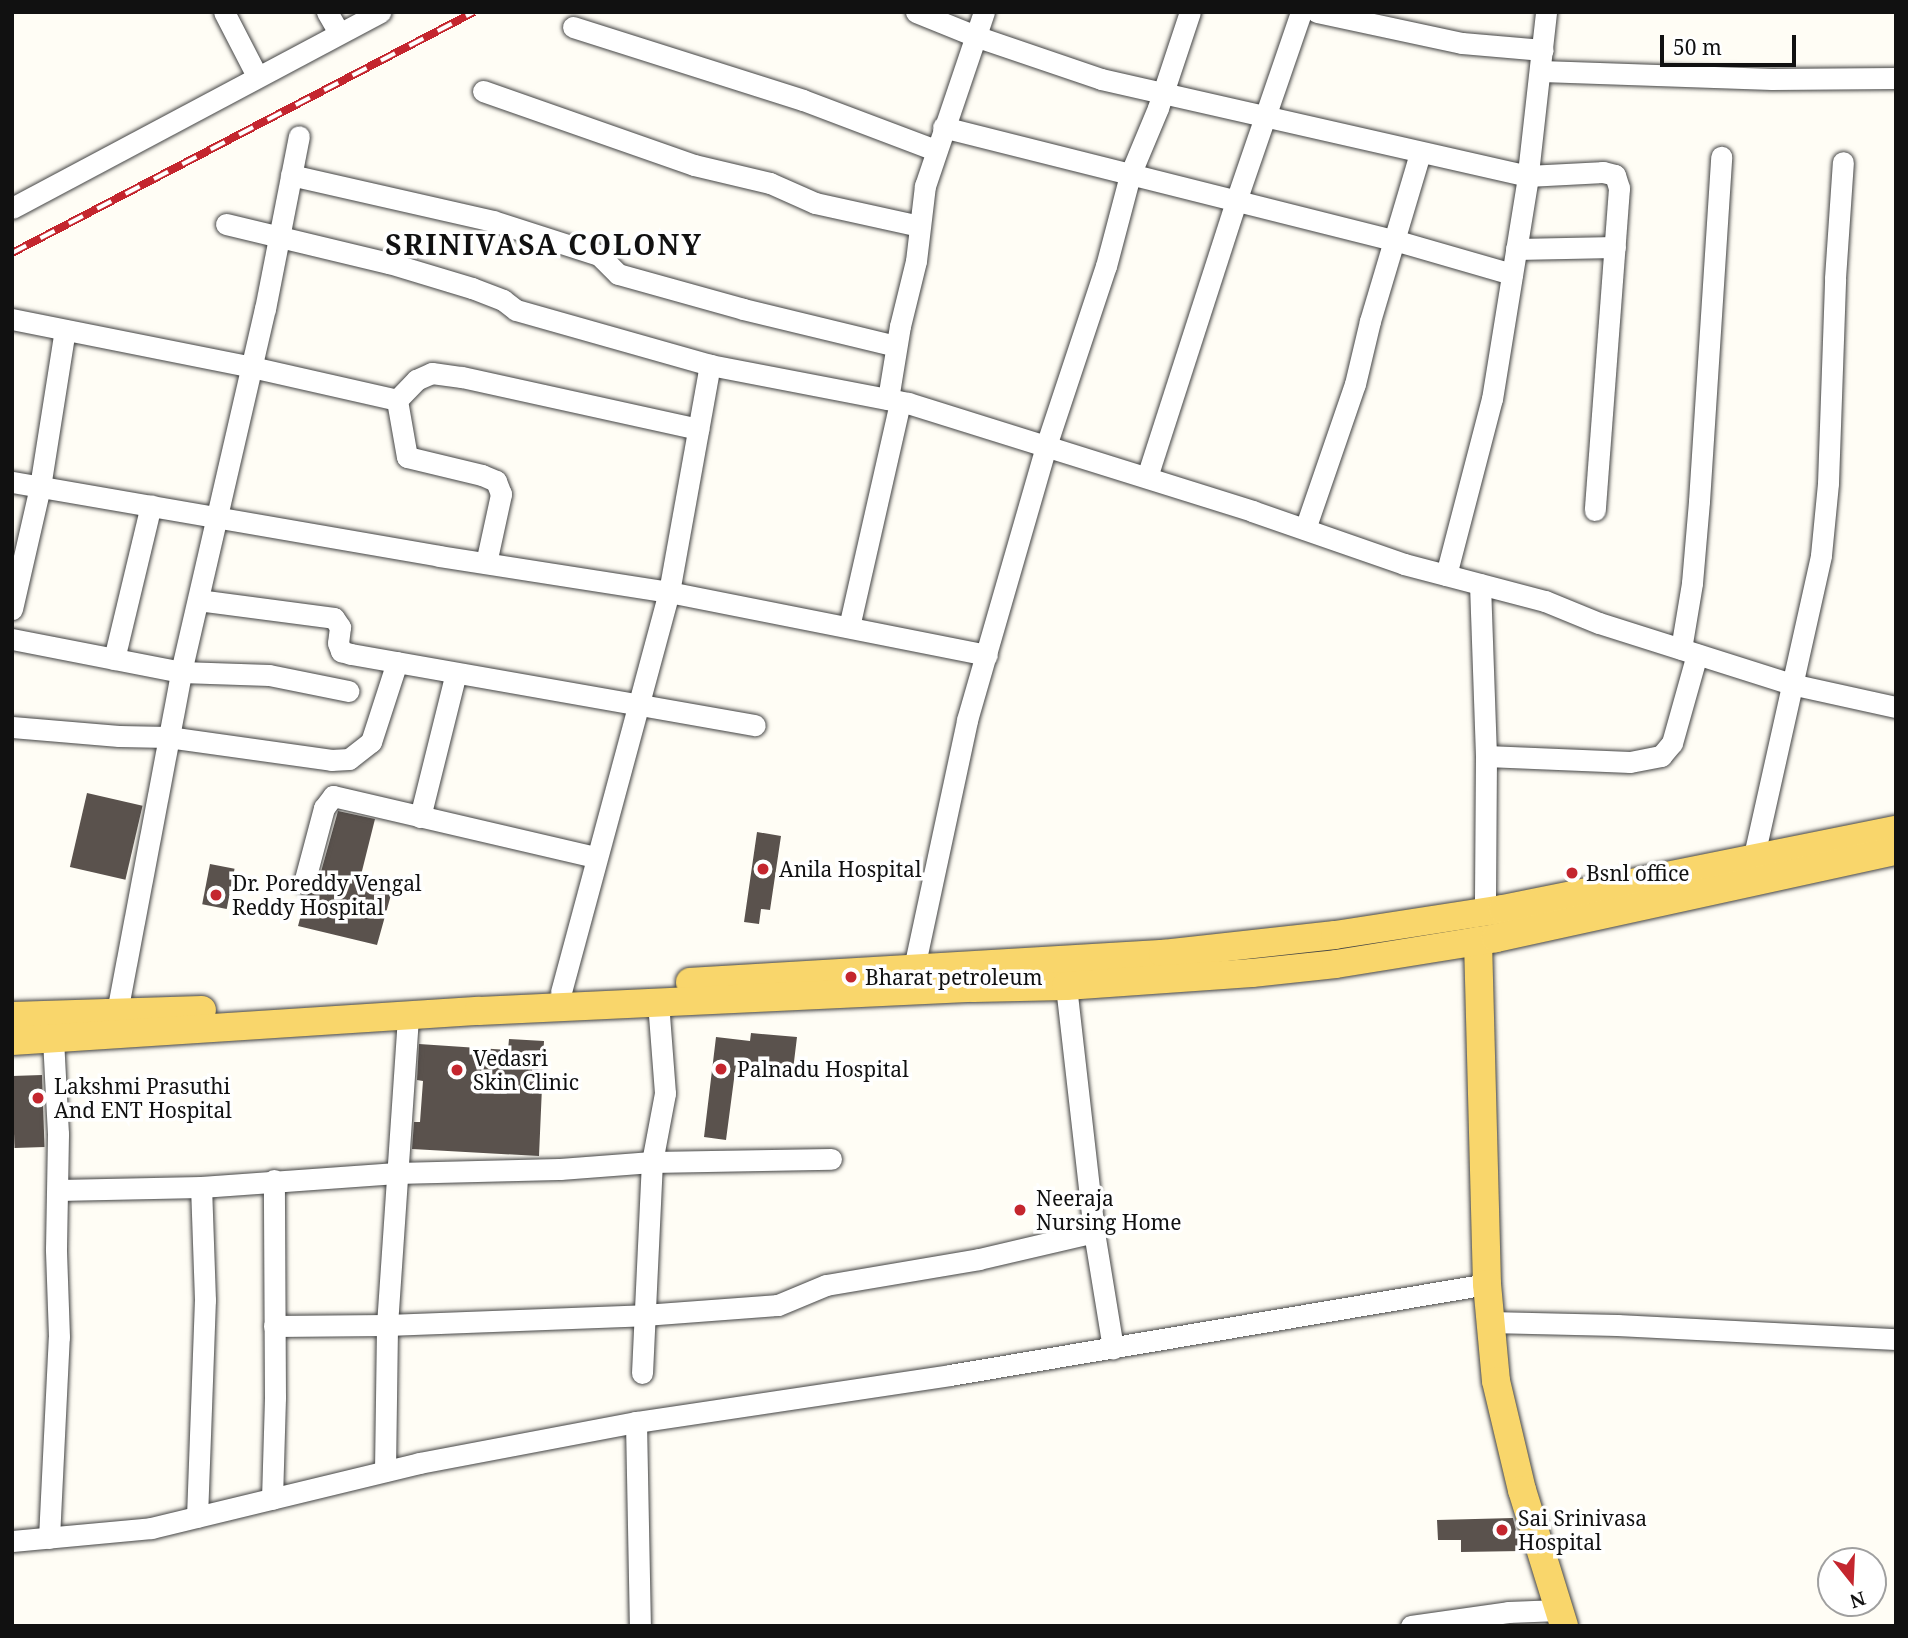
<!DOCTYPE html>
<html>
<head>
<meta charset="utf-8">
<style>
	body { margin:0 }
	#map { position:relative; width:1908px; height:1638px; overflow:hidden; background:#fffdf5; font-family:"Noto Serif",serif }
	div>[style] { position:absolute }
	.building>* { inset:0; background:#5a524d; transform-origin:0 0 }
	.roads { filter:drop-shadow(0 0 2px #444) drop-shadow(0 0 2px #444) }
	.minor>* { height:21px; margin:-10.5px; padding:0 10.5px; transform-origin:10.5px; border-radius:10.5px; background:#fff }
	.major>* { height:28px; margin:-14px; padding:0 14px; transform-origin:14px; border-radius:14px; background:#f9d66b }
	.rail>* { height:8px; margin-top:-4px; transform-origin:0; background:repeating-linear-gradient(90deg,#fff 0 16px,#c4262e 0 32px); box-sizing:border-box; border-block:2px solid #c4262e }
	.dots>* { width:19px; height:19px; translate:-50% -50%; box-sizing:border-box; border:4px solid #fff; border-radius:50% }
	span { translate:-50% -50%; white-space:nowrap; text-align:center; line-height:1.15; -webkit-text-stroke:7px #fff; paint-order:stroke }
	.poi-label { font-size:21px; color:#111 }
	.left { translate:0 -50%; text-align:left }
	.district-label { font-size:28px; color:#111; font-weight:700; letter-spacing:2px }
	.frame { position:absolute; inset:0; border:14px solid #111; pointer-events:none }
	.north { position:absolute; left:1817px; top:1547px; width:70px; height:70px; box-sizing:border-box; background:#fff; border:2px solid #a0a0a0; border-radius:50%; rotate:162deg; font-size:19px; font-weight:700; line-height:28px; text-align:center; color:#111 }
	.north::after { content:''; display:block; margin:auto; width:24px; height:32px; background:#c4262e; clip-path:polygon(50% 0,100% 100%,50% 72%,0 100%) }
	.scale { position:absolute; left:1660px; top:35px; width:136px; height:32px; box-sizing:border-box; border:4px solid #111; border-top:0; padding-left:9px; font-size:21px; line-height:24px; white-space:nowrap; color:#111; -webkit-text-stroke:5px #fff; paint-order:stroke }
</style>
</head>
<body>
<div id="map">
	<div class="building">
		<div style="left:87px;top:793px;width:57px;height:76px;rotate:13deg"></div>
		<div style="clip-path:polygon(338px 811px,375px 819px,361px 875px,394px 884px,377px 945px,298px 926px,306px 896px,317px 886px)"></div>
		<div style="clip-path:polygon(757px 832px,781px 836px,770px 910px,761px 909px,759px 924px,744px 922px)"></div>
		<div style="left:210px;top:864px;width:25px;height:41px;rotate:11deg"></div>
		<div style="clip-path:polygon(751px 1033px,797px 1037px,793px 1070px,736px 1064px,726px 1140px,704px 1137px,716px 1037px,750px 1041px)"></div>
		<div style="clip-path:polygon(509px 1039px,544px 1041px,539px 1156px,412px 1149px,414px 1122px,420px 1122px,423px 1081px,417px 1080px,419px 1044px,508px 1050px)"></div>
		<div style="left:42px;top:1075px;width:72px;height:30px;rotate:88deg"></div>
		<div style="clip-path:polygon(1513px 1518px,1521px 1551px,1461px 1552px,1461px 1540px,1438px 1540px,1437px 1520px)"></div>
	</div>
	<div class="roads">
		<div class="minor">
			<div style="left:224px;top:12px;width:72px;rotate:62.7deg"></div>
			<div style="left:327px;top:12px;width:24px;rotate:60deg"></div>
			<div style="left:916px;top:12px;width:64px;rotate:22.1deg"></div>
			<div style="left:975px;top:36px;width:133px;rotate:18.8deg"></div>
			<div style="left:1101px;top:79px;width:437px;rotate:12.8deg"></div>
			<div style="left:1527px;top:176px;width:76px;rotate:-3deg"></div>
			<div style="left:1603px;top:172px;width:12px;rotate:14deg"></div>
			<div style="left:1615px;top:175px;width:14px;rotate:73deg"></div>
			<div style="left:1619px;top:188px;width:323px;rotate:94.3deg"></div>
			<div style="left:1317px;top:12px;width:148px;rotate:12.1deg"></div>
			<div style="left:1462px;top:43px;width:81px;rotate:4.9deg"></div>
			<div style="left:573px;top:27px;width:241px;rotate:17.6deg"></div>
			<div style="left:803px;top:100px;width:141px;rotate:20.7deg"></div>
			<div style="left:1541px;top:71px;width:231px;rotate:2deg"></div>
			<div style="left:1772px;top:79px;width:124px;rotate:-0.5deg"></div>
			<div style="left:483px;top:91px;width:224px;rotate:19.3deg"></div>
			<div style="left:694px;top:165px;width:78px;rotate:13.3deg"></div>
			<div style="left:770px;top:183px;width:49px;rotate:24deg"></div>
			<div style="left:815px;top:203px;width:107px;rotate:12.4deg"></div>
			<div style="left:943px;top:127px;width:465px;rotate:14.1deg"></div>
			<div style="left:1394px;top:240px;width:123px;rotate:16.1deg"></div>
			<div style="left:291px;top:175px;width:207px;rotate:12.8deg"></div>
			<div style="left:493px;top:221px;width:111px;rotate:17.8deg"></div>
			<div style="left:599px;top:255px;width:27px;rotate:45deg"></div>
			<div style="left:618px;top:274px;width:130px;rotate:15.6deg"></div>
			<div style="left:743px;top:309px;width:157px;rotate:13.6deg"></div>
			<div style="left:12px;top:208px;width:417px;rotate:-28deg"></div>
			<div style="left:226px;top:224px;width:168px;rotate:13.5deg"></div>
			<div style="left:389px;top:263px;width:87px;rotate:16.8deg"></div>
			<div style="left:472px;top:288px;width:33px;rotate:21deg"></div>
			<div style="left:503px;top:300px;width:16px;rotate:38deg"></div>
			<div style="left:516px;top:310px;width:202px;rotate:15.8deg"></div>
			<div style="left:710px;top:365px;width:202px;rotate:10.9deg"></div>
			<div style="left:908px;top:403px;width:361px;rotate:17.4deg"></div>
			<div style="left:1252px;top:511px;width:161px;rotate:19.2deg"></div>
			<div style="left:1404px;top:564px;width:146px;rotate:14.7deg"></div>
			<div style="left:1545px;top:601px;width:58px;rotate:22.2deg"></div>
			<div style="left:1599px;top:623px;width:201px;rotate:17.6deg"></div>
			<div style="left:1791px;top:684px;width:107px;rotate:12.4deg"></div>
			<div style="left:1516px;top:249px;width:99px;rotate:-1.2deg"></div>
			<div style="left:12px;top:319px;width:245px;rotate:11.3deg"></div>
			<div style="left:252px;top:367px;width:149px;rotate:12.8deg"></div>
			<div style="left:888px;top:399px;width:74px;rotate:-80.7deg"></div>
			<div style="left:900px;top:326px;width:67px;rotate:-76.2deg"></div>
			<div style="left:916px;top:261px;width:76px;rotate:-83.2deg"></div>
			<div style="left:925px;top:186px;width:184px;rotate:-71.3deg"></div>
			<div style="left:1147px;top:477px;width:290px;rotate:-72.1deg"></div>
			<div style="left:1236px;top:201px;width:200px;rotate:-71deg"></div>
			<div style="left:12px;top:482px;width:433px;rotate:9.8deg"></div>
			<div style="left:439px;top:556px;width:233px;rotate:8.9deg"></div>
			<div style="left:669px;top:592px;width:324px;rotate:11.2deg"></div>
			<div style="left:1305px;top:529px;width:153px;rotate:-71deg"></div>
			<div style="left:1355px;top:384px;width:65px;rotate:-76.6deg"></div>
			<div style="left:1370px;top:321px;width:175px;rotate:-73.4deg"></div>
			<div style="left:486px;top:563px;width:71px;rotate:-77.7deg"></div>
			<div style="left:501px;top:494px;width:14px;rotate:-111deg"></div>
			<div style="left:496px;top:481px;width:15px;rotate:-157deg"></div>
			<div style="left:482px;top:475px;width:77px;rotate:-166.5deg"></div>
			<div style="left:407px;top:457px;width:58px;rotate:-100deg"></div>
			<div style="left:397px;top:400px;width:28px;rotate:-46deg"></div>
			<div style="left:416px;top:380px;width:17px;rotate:-24deg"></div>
			<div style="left:432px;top:373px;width:30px;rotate:8deg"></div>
			<div style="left:462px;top:377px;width:242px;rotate:12.4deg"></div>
			<div style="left:1446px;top:575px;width:182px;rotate:-75.4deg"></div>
			<div style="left:1492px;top:399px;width:220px;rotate:-80.8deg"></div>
			<div style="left:1527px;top:182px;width:171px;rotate:-83.6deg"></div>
			<div style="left:1480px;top:584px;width:172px;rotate:88deg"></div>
			<div style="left:1486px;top:756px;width:156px;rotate:90.4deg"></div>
			<div style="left:198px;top:600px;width:137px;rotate:7.5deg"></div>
			<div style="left:334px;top:618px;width:11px;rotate:56deg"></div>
			<div style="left:340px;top:627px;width:16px;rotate:97deg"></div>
			<div style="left:338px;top:643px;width:9px;rotate:69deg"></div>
			<div style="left:341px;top:651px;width:10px;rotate:17deg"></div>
			<div style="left:351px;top:654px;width:410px;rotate:10deg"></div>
			<div style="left:12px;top:609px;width:125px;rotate:-77.1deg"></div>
			<div style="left:40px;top:487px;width:159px;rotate:-81deg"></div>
			<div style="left:849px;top:627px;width:231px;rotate:-77.2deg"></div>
			<div style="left:12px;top:639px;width:172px;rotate:11deg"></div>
			<div style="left:181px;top:672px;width:88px;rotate:2deg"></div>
			<div style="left:269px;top:675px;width:81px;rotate:11.4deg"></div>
			<div style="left:1681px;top:649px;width:67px;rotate:-80.5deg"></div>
			<div style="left:1692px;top:583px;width:82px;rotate:-85.1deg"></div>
			<div style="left:1699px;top:501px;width:345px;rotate:-86.3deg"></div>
			<div style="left:114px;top:659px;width:158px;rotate:-76.5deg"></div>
			<div style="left:12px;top:727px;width:107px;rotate:4.8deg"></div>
			<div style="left:119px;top:736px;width:49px;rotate:1.2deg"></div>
			<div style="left:168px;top:737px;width:165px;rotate:8deg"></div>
			<div style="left:331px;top:760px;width:18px;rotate:-3deg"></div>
			<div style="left:349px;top:759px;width:28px;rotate:-38deg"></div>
			<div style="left:371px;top:742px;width:84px;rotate:-72deg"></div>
			<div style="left:1486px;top:756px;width:144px;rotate:2.4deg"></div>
			<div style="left:1630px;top:762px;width:32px;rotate:-11deg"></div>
			<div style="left:1661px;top:756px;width:17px;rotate:-50deg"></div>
			<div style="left:1672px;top:743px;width:92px;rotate:-74.3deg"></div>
			<div style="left:420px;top:817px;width:148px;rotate:-76deg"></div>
			<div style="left:1753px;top:860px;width:312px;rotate:-77.4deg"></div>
			<div style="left:1821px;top:555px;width:72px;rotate:-84.4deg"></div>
			<div style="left:1828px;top:483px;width:205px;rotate:-88deg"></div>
			<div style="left:1835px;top:278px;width:116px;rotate:-86.1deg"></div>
			<div style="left:304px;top:883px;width:78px;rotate:-75.1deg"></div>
			<div style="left:324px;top:808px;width:15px;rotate:-53deg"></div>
			<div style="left:333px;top:796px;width:269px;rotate:13.1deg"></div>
			<div style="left:914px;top:968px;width:254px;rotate:-77.9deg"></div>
			<div style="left:967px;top:720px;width:285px;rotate:-73.9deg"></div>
			<div style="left:1046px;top:446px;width:190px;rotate:-71.6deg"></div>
			<div style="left:1106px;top:266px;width:94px;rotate:-75.2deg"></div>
			<div style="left:1130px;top:175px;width:73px;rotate:-67.3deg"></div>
			<div style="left:1158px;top:108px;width:101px;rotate:-71.6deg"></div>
			<div style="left:1066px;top:986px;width:248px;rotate:83.5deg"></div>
			<div style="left:1094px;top:1232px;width:118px;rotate:80.7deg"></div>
			<div style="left:561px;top:992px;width:414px;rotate:-74.9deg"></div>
			<div style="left:669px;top:592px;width:231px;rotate:-79.8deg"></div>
			<div style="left:117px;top:1012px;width:346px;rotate:-79.3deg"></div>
			<div style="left:181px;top:672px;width:373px;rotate:-77deg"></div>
			<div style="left:265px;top:309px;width:176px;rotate:-78.9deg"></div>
			<div style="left:58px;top:1190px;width:143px;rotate:-1.2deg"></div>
			<div style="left:201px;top:1187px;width:196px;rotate:-4.1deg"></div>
			<div style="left:396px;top:1173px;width:164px;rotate:-1.4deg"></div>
			<div style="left:560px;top:1169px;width:92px;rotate:-4.4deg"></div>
			<div style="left:652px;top:1162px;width:179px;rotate:-1deg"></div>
			<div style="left:1489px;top:1322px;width:128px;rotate:1.3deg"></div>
			<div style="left:1617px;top:1325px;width:279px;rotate:2.9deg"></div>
			<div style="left:274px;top:1326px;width:113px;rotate:-0.5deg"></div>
			<div style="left:387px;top:1325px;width:257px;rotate:-2.2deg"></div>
			<div style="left:644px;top:1315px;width:134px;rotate:-4.3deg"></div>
			<div style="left:778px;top:1305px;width:52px;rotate:-22.6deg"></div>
			<div style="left:826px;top:1285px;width:155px;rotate:-9.6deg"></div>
			<div style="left:979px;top:1259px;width:118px;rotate:-13.2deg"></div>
			<div style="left:642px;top:1373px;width:211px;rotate:-87.3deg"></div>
			<div style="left:652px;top:1162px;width:70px;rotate:-79.3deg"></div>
			<div style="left:665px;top:1093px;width:92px;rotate:-94.4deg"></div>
			<div style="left:636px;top:1422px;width:204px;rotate:88.9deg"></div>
			<div style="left:385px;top:1471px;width:146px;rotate:-89.2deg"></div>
			<div style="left:387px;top:1325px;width:311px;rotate:-86.1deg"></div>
			<div style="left:272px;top:1499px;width:102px;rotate:-88.3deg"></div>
			<div style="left:275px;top:1397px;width:217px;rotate:-90.3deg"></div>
			<div style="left:197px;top:1517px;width:217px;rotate:-87.9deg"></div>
			<div style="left:205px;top:1300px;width:113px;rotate:-92deg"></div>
			<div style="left:49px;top:1538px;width:201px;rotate:-87.2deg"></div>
			<div style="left:59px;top:1337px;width:88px;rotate:-92deg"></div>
			<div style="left:56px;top:1249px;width:115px;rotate:-89deg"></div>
			<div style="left:58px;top:1134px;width:95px;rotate:-93deg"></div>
			<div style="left:12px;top:1541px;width:140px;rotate:-5.3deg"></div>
			<div style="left:151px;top:1528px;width:276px;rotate:-13.6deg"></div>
			<div style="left:419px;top:1463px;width:221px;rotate:-10.7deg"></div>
			<div style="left:636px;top:1422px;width:317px;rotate:-8.5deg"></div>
			<div style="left:950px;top:1375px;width:545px;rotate:-9.62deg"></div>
			<div style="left:1411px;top:1626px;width:98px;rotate:-8.2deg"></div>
			<div style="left:1508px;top:1612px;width:51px;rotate:-2.2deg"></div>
		</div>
		<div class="major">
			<div style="left:1478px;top:941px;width:343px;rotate:88.5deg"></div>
			<div style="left:1487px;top:1284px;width:97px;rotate:84.7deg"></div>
			<div style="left:1496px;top:1381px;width:112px;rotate:76.6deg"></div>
			<div style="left:1522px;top:1490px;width:142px;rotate:72.8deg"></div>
			<div style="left:690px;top:982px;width:474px;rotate:-3.4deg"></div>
			<div style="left:1163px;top:954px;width:173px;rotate:-6.3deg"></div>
			<div style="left:1335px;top:935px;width:170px;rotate:-8.8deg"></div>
			<div style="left:1503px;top:909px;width:401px;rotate:-11.4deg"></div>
			<div style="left:12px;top:1016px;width:190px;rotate:-1.8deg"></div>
			<div style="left:12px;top:1041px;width:468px;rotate:-3.7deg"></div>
			<div style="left:479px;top:1011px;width:494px;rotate:-2.7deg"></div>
			<div style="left:972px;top:988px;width:94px;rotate:-1.2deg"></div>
			<div style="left:1066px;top:986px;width:186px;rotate:-4deg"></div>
			<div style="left:1252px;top:973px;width:84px;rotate:-6.1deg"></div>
			<div style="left:1336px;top:964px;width:162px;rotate:-9.2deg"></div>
			<div style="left:1496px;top:938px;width:409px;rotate:-12.3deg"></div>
		</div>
	</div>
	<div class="rail">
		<div style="left:12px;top:253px;width:521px;rotate:-27.55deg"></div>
	</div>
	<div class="dots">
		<div style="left:763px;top:869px;background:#c4262e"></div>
		<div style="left:1572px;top:873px;background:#c4262e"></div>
		<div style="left:216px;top:895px;background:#c4262e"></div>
		<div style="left:851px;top:977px;background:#c4262e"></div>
		<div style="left:721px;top:1069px;background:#c4262e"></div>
		<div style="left:457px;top:1070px;background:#c4262e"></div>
		<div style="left:38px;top:1098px;background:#c4262e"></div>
		<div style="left:1020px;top:1210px;background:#c4262e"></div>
		<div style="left:1502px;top:1530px;background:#c4262e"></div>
	</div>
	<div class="poi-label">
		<span class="left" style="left:779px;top:869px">Anila Hospital</span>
		<span class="left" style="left:1586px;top:873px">Bsnl office</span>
		<span class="left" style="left:232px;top:895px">Dr. Poreddy Vengal<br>Reddy Hospital</span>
		<span class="left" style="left:865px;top:977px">Bharat petroleum</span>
		<span class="left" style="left:473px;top:1070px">Vedasri<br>Skin Clinic</span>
		<span class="left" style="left:737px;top:1069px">Palnadu Hospital</span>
		<span class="left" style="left:54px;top:1098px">Lakshmi Prasuthi<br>And ENT Hospital</span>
		<span class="left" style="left:1036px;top:1210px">Neeraja<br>Nursing Home</span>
		<span class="left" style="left:1518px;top:1530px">Sai Srinivasa<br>Hospital</span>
	</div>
	<div class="district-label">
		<span style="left:544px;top:244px">SRINIVASA COLONY</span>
	</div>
	<div class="frame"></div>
	<div class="north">N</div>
	<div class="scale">50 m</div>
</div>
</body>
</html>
